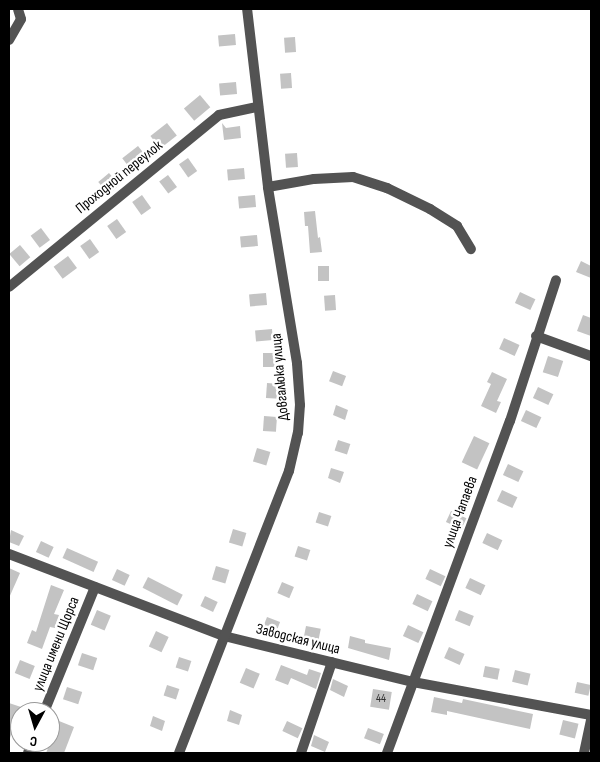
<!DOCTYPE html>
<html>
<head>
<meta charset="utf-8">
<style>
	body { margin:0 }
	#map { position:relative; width:600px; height:762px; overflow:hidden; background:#fff; font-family:"Sofia Sans Condensed",sans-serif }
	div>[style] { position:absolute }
	.building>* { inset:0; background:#c3c3c3; transform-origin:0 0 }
	.minor>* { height:10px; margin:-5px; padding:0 5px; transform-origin:5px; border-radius:5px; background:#535353 }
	span { translate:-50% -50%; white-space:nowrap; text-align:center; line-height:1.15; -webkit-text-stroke:5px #fff; paint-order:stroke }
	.number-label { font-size:12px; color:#313131 }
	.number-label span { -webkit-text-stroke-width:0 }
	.street-label { font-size:15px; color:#000 }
	.frame { position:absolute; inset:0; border:10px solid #000; pointer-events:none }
	.north { position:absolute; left:10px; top:702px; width:50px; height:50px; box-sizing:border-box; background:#fff; border:1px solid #999; border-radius:50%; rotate:186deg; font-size:14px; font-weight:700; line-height:20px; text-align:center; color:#000 }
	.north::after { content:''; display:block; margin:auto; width:18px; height:22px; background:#000; clip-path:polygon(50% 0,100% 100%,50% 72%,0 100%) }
</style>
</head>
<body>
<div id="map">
	<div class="building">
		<div style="left:235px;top:34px;width:11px;height:17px;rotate:85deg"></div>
		<div style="left:295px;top:37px;width:15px;height:11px;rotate:86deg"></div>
		<div style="left:291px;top:73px;width:15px;height:11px;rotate:86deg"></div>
		<div style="left:236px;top:82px;width:12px;height:17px;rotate:85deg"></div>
		<div style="left:200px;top:95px;width:16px;height:21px;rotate:50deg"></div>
		<div style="left:167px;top:123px;width:16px;height:21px;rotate:52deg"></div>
		<div style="clip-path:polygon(222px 123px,226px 128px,240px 126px,241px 138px,224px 140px)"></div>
		<div style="left:138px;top:146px;width:16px;height:20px;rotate:52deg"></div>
		<div style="left:297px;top:153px;width:14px;height:12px;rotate:86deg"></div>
		<div style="left:188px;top:158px;width:16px;height:11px;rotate:55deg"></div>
		<div style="left:244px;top:168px;width:11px;height:17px;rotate:85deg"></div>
		<div style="left:109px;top:173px;width:16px;height:14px;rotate:50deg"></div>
		<div style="left:168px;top:175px;width:15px;height:11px;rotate:53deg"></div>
		<div style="left:142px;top:195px;width:16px;height:12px;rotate:55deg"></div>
		<div style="left:255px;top:195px;width:12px;height:17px;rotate:85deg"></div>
		<div style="clip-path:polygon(315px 211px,318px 238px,320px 237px,322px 252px,310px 253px,308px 226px,305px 226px,304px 212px)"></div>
		<div style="left:117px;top:219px;width:16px;height:12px;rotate:55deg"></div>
		<div style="left:41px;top:228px;width:15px;height:13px;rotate:53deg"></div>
		<div style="left:257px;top:235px;width:11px;height:17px;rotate:85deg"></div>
		<div style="left:90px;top:239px;width:16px;height:12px;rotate:55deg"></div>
		<div style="left:20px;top:245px;width:16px;height:14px;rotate:50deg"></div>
		<div style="left:68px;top:256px;width:15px;height:18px;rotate:53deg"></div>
		<div style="clip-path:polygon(581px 261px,591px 266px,591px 278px,576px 272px)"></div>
		<div style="left:318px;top:266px;width:11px;height:15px"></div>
		<div style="left:520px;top:292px;width:17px;height:12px;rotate:25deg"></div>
		<div style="left:266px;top:293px;width:12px;height:17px;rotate:85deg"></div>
		<div style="left:335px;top:295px;width:15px;height:11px;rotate:86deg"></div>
		<div style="clip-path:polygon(583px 315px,591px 318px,591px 336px,577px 331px)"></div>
		<div style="left:272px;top:329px;width:11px;height:17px;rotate:85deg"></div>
		<div style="left:504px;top:338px;width:17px;height:12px;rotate:24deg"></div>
		<div style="left:263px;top:353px;width:13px;height:14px"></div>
		<div style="left:548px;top:356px;width:16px;height:17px;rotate:18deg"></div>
		<div style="left:333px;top:371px;width:14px;height:11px;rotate:21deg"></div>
		<div style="clip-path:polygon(492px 372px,507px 379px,497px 401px,501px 402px,496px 413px,481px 406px,491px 384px,487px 382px)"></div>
		<div style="left:267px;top:383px;width:13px;height:15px;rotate:4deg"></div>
		<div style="left:538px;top:387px;width:17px;height:12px;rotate:25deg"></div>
		<div style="clip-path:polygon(336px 405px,348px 410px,345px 420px,333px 415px)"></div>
		<div style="left:526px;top:410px;width:17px;height:12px;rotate:25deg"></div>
		<div style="left:264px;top:416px;width:13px;height:15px;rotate:4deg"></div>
		<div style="left:474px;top:436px;width:17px;height:29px;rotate:25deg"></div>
		<div style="left:338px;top:440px;width:13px;height:11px;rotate:18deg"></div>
		<div style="left:257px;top:448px;width:14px;height:14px;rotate:17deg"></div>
		<div style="left:508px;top:464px;width:17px;height:12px;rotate:25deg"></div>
		<div style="clip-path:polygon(331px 468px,344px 472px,340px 483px,328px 478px)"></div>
		<div style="left:502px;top:490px;width:17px;height:12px;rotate:25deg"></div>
		<div style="left:451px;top:511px;width:17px;height:12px;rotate:25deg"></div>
		<div style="left:319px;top:512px;width:13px;height:11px;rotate:18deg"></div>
		<div style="left:233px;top:529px;width:14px;height:14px;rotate:17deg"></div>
		<div style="clip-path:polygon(11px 530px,24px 536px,19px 546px,9px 542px)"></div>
		<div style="left:487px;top:533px;width:17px;height:11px;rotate:25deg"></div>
		<div style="left:41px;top:541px;width:14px;height:12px;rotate:25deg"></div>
		<div style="left:298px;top:546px;width:13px;height:11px;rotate:18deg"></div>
		<div style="left:67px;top:548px;width:34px;height:11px;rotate:24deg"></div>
		<div style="left:216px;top:566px;width:14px;height:14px;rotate:17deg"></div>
		<div style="clip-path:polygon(9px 568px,20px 573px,9px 598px)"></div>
		<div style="left:117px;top:569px;width:14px;height:12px;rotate:25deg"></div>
		<div style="left:430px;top:569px;width:17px;height:11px;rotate:25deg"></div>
		<div style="left:148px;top:577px;width:39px;height:12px;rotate:27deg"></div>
		<div style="left:470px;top:578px;width:17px;height:11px;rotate:25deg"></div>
		<div style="left:282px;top:582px;width:13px;height:12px;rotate:23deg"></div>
		<div style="clip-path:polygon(51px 585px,64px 590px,54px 614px,59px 615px,55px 628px,50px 627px,42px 649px,27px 643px,32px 630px,36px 632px)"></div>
		<div style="left:417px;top:594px;width:17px;height:11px;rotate:25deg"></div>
		<div style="left:205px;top:596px;width:14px;height:11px;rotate:25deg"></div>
		<div style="left:97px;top:610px;width:15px;height:16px;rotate:23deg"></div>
		<div style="left:459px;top:610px;width:16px;height:11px;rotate:22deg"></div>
		<div style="left:267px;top:617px;width:14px;height:11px;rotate:21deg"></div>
		<div style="left:408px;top:625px;width:17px;height:12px;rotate:25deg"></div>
		<div style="left:306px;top:626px;width:15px;height:12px;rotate:11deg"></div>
		<div style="left:156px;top:631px;width:14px;height:17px;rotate:25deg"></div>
		<div style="clip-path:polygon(350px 636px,365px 640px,365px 643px,391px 648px,389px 660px,348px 648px)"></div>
		<div style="left:449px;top:647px;width:17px;height:12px;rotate:24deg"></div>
		<div style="left:82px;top:653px;width:16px;height:13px;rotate:18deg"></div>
		<div style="left:179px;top:657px;width:13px;height:11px;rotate:18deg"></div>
		<div style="left:20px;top:660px;width:16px;height:14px;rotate:22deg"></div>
		<div style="clip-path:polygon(281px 665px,307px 675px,309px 669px,321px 673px,316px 689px,291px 678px,288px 685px,275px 680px)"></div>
		<div style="left:485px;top:666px;width:15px;height:11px;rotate:11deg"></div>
		<div style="left:246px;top:668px;width:15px;height:16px;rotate:23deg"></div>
		<div style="left:515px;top:670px;width:16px;height:12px;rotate:14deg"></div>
		<div style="clip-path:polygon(333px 679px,348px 686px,344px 697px,330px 690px)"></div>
		<div style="left:577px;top:682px;width:14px;height:11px;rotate:12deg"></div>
		<div style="left:167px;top:685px;width:13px;height:11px;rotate:18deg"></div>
		<div style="left:67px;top:687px;width:16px;height:13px;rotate:18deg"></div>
		<div style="left:373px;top:689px;width:19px;height:18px;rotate:9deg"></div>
		<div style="clip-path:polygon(434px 697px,462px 703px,463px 699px,533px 714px,530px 729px,447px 711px,447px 715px,431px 712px)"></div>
		<div style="clip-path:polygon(9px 703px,21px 707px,10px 738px,9px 738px)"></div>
		<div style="clip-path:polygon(230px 710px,242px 715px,239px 725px,227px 721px)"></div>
		<div style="clip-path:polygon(153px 716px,165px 721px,162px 731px,150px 726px)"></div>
		<div style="left:563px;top:720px;width:16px;height:15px;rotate:14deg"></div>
		<div style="clip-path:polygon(59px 721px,74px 727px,64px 753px,46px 753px)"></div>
		<div style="left:287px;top:721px;width:17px;height:11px;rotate:25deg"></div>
		<div style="left:368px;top:728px;width:17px;height:11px;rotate:21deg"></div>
		<div style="clip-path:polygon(314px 735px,329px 742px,325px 752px,311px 746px)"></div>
	</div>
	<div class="minor">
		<div style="left:9px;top:40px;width:24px;rotate:-60deg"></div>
		<div style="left:21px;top:19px;width:10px;rotate:-107deg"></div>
		<div style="left:268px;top:187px;width:47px;rotate:-9.9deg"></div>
		<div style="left:314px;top:179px;width:39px;rotate:-3deg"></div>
		<div style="left:353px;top:177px;width:36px;rotate:18deg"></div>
		<div style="left:387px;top:188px;width:48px;rotate:26deg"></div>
		<div style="left:430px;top:209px;width:32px;rotate:32deg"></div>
		<div style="left:457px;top:226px;width:27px;rotate:59deg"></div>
		<div style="left:9px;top:287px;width:271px;rotate:-39.3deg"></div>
		<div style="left:219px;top:115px;width:40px;rotate:-12deg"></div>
		<div style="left:536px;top:336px;width:59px;rotate:20deg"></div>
		<div style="left:9px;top:554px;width:230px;rotate:20.9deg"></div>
		<div style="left:224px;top:636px;width:195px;rotate:13.7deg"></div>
		<div style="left:413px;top:682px;width:181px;rotate:10.5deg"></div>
		<div style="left:44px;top:712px;width:135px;rotate:-67.8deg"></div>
		<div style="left:28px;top:753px;width:12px;rotate:-70deg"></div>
		<div style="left:179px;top:753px;width:303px;rotate:-68.7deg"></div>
		<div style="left:289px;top:471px;width:39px;rotate:-77deg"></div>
		<div style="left:298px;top:433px;width:28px;rotate:-86deg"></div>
		<div style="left:300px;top:405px;width:42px;rotate:-94.1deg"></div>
		<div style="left:297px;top:363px;width:178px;rotate:-99.4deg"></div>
		<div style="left:268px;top:187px;width:179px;rotate:-96.7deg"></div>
		<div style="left:301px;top:753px;width:96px;rotate:-71.2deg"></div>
		<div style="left:387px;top:753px;width:354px;rotate:-69.7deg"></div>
		<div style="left:510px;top:421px;width:148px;rotate:-71.9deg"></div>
		<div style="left:584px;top:753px;width:34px;rotate:-78deg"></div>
	</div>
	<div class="number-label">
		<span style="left:381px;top:699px">44</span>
	</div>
	<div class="street-label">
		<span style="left:119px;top:177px;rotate:-39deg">Проходной переулок</span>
		<span style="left:280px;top:377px;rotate:-95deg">Довгалюка улица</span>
		<span style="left:460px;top:512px;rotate:-70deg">улица Чапаева</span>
		<span style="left:298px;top:639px;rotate:14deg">Заводская улица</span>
		<span style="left:56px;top:644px;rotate:-68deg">улица имени Щорса</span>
	</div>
	<div class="frame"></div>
	<div class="north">С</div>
</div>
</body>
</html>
